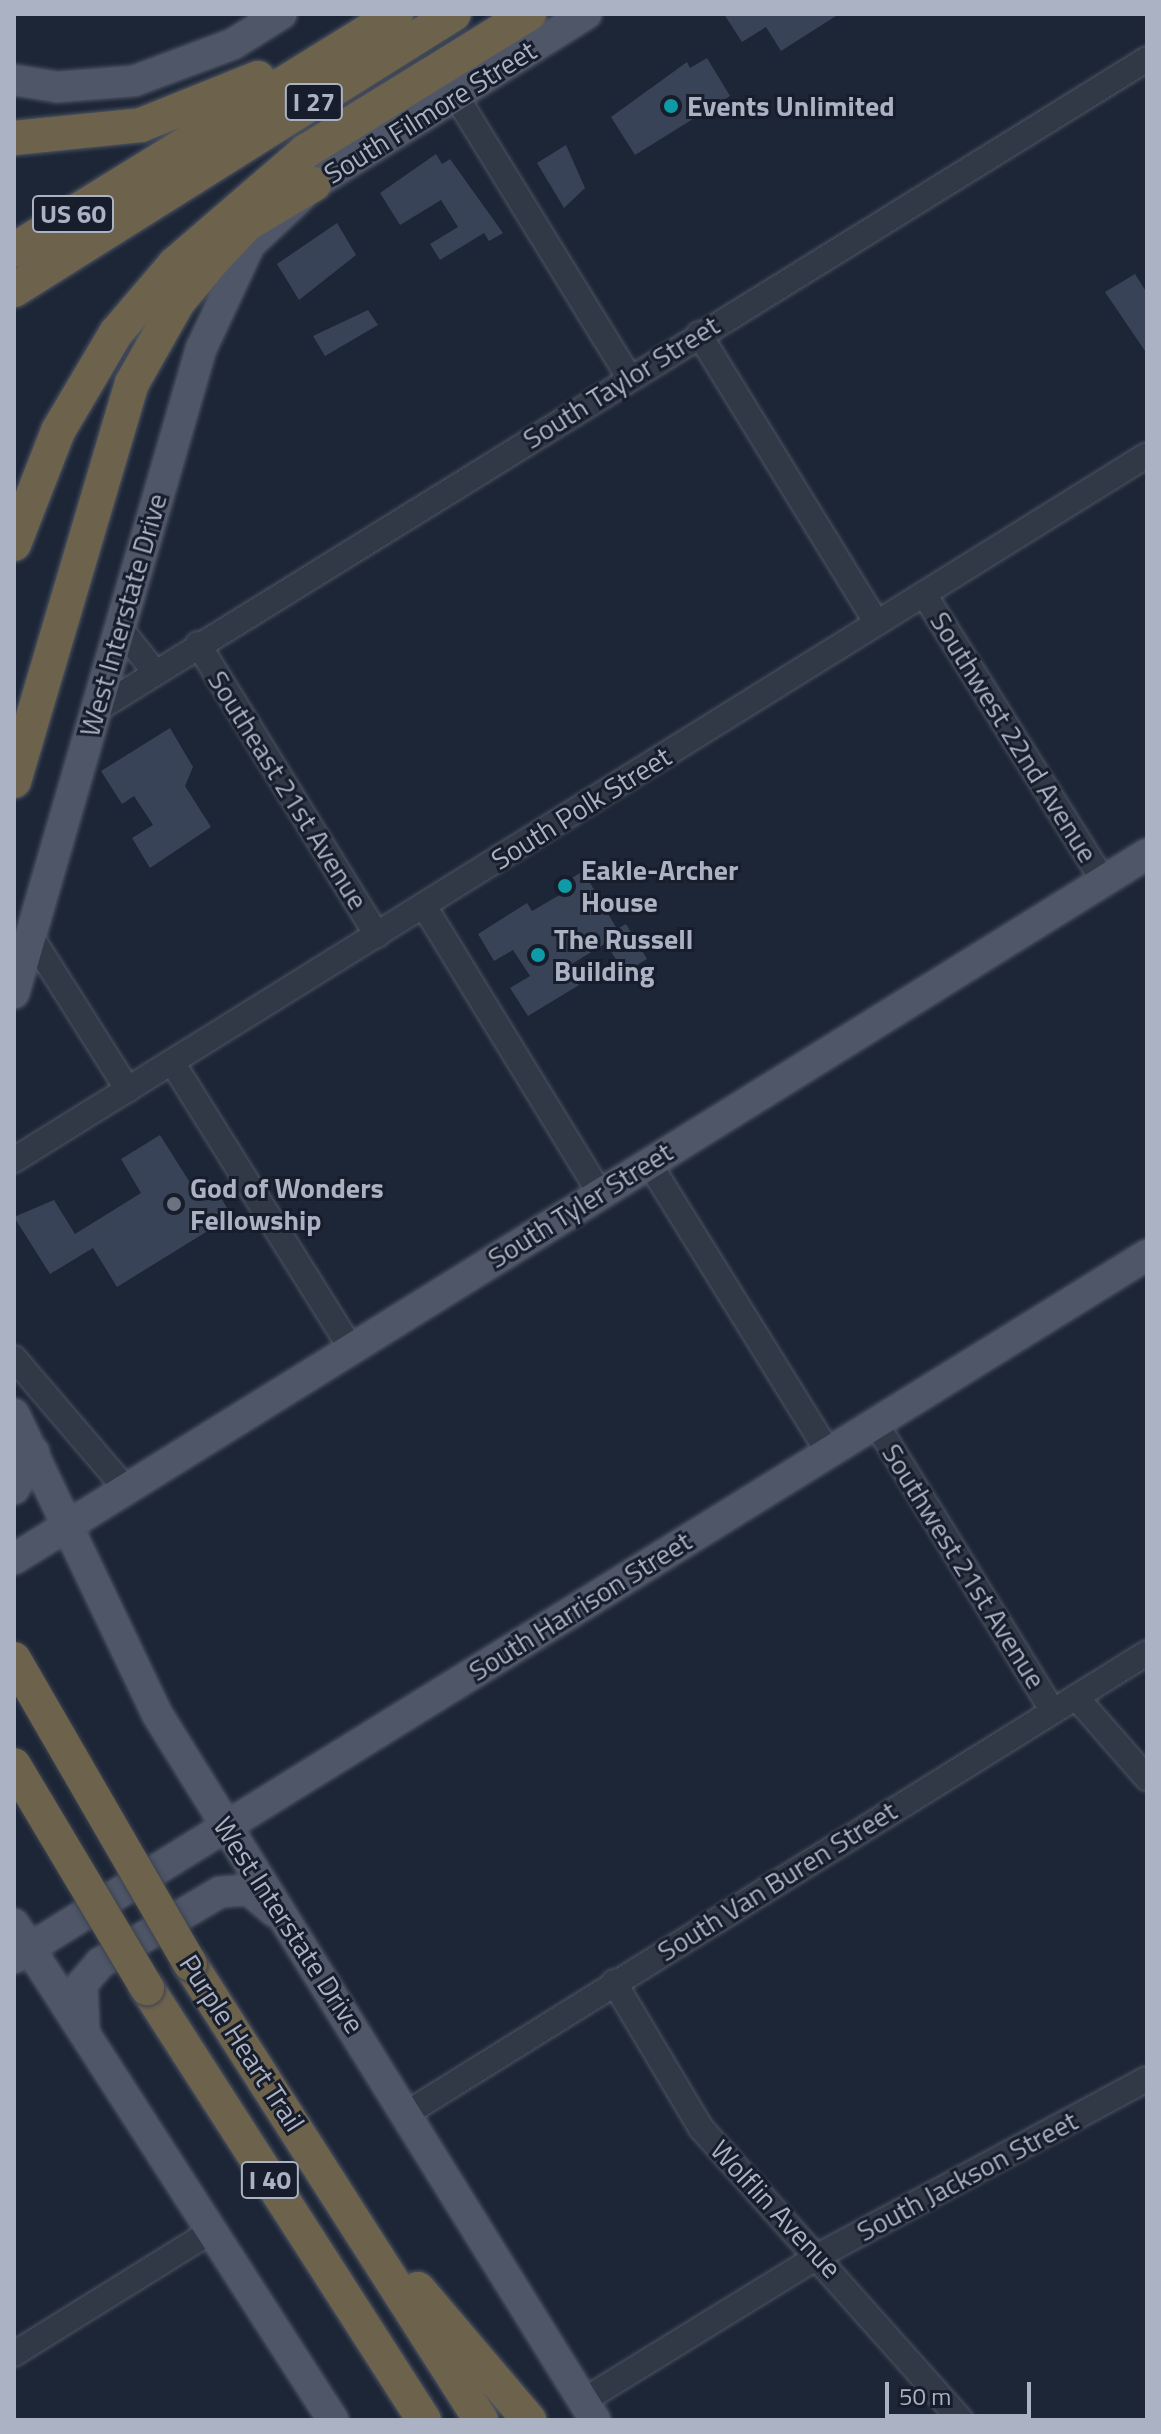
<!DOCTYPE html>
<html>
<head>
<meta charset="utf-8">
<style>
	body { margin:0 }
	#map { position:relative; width:1161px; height:2434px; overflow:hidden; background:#1d2636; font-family:"Titillium Web",sans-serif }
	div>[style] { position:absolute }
	.building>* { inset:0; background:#394357 }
	.roads { filter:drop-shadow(0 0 2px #4e5564) drop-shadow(0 0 2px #4e5564) }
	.minor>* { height:24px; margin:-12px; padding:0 12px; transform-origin:12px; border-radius:12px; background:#313846 }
	.major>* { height:30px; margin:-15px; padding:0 15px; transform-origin:15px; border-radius:15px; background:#4e5667 }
	.highway>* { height:34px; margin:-17px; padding:0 17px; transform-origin:17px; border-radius:17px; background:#6d634d }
	.bridges { filter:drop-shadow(0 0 2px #3c4250) drop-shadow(0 0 2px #3c4250) }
	.highway-bridge>* { height:34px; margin:-17px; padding:0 17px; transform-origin:17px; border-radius:17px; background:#6d634d }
	.dots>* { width:22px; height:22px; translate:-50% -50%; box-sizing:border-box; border:4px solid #171d2a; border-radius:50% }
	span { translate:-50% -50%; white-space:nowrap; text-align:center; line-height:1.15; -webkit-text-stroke:6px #171d2a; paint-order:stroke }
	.shield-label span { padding:2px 6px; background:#171d2a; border:2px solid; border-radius:6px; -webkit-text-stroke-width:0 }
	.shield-label { font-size:26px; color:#aab2c4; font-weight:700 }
	.poi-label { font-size:28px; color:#aab2c4; font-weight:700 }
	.left { translate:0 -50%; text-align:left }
	.street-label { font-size:28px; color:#aab2c4 }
	.frame { position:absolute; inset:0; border:16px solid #aab2c4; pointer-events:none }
	.scale { position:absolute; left:885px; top:2382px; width:146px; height:36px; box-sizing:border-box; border:4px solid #aab2c4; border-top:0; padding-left:10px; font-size:24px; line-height:28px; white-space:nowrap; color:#aab2c4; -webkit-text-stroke:6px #171d2a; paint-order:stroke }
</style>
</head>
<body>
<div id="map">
	<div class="building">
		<div style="clip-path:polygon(724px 14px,839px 14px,781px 51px,766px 27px,742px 42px)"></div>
		<div style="clip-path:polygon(707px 58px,730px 96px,635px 155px,611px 117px,687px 62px,690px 68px)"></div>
		<div style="clip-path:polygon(566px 145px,585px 188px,564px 208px,537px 163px)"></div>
		<div style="clip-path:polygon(436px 154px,442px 164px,450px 159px,503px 233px,489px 241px,484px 233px,440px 260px,430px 244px,458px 227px,441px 200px,400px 225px,380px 193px)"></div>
		<div style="clip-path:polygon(337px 223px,356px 255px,299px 300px,277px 264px)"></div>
		<div style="clip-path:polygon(1135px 274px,1147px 293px,1147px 354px,1105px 292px)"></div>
		<div style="clip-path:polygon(368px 310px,378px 325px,325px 356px,313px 336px)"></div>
		<div style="clip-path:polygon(170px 728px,193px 767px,185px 786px,211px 827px,150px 868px,132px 838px,153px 825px,134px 796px,122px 804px,101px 771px)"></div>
		<div style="clip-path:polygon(583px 871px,617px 929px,626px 924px,647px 959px,624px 973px,606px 943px,567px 967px,579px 985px,528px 1016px,510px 988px,530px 976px,513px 950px,494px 961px,478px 934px,527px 903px,532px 911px,563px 893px,559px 886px)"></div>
		<div style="clip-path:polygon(160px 1135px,189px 1181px,210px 1180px,232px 1216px,117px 1287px,93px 1248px,50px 1274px,14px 1217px,54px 1200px,75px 1234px,141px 1193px,121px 1159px)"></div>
	</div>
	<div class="roads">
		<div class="minor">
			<div style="left:456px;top:96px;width:330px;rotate:58.4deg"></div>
			<div style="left:699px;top:334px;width:339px;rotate:58.4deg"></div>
			<div style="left:924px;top:594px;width:337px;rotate:58deg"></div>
			<div style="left:119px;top:627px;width:56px;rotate:51.5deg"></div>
			<div style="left:198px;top:644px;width:342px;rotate:58.4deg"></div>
			<div style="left:98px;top:709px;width:1234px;rotate:-31.78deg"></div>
			<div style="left:424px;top:906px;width:337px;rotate:58.5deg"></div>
			<div style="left:30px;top:935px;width:183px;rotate:57.7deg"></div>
			<div style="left:172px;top:1062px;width:336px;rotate:58deg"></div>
			<div style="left:14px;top:1160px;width:1334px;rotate:-31.89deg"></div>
			<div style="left:649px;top:1163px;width:340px;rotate:58.2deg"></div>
			<div style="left:14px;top:1358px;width:171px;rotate:49.5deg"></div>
			<div style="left:875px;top:1422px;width:339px;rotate:58.4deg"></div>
			<div style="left:1076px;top:1697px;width:108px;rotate:48.8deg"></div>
			<div style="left:614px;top:1982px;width:170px;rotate:59.2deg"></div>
			<div style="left:701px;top:2128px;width:391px;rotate:48.3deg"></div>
			<div style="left:409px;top:2112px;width:869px;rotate:-31.88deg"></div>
			<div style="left:14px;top:2354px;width:231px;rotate:-31.9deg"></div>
			<div style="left:583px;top:2401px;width:278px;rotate:-31.6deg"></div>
			<div style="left:820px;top:2255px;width:371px;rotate:-28.3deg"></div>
		</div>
		<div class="major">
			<div style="left:14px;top:80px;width:44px;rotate:9.2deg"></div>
			<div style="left:57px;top:87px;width:77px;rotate:-4.5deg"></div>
			<div style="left:134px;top:81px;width:106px;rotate:-20.5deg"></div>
			<div style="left:233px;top:44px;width:57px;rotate:-32deg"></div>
			<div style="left:14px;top:993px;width:671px;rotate:-73.81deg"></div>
			<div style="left:201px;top:349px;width:116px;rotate:-65deg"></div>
			<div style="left:250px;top:244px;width:88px;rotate:-43.2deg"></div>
			<div style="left:314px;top:184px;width:321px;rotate:-32deg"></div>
			<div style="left:14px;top:1414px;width:332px;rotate:64.5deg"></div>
			<div style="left:157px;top:1714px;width:831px;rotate:58.18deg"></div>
			<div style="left:14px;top:1489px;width:42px;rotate:-61.6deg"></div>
			<div style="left:14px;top:1559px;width:1334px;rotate:-31.89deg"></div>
			<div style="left:14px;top:1924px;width:590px;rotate:57.25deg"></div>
			<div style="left:14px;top:1958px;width:1333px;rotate:-31.82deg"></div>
			<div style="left:84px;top:2026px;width:42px;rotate:-92.7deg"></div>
			<div style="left:82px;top:1984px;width:28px;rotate:-49deg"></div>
			<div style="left:100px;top:1963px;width:139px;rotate:-30.6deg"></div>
			<div style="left:220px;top:1892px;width:29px;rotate:-4deg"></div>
			<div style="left:249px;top:1890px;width:33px;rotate:40deg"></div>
		</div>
		<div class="highway">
			<div style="left:14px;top:138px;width:128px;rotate:-5.8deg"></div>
			<div style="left:141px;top:125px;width:126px;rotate:-21.9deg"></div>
			<div style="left:14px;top:250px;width:449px;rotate:-31.7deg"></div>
			<div style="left:14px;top:290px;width:519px;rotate:-32.1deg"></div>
			<div style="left:14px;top:544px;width:121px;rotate:-68.7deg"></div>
			<div style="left:58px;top:431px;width:114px;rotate:-59.4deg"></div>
			<div style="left:116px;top:333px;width:91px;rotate:-49.5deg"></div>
			<div style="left:175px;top:264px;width:173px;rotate:-40.8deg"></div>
			<div style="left:306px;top:151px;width:262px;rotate:-31.6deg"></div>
			<div style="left:14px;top:781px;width:415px;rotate:-73.5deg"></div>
			<div style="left:132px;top:383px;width:93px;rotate:-60.4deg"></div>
			<div style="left:178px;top:302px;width:56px;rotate:-50.1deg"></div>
			<div style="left:214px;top:259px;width:48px;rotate:-46.7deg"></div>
			<div style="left:247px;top:224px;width:78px;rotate:-30.8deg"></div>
			<div style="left:190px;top:1964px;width:541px;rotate:57.46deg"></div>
			<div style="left:147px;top:1988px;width:513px;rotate:57.33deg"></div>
			<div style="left:418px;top:2289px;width:172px;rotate:49.7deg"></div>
		</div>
	</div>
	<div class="bridges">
		<div class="highway-bridge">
			<div style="left:14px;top:1659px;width:352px;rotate:60deg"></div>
			<div style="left:14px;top:1765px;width:260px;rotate:59.2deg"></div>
		</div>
	</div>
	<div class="dots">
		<div style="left:671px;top:106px;background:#0f9aa8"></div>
		<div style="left:565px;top:886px;background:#0f9aa8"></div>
		<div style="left:538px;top:955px;background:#0f9aa8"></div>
		<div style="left:174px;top:1204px;background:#6b7280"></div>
	</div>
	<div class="shield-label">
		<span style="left:314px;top:102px">I 27</span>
		<span style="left:73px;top:214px">US 60</span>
		<span style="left:270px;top:2180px">I 40</span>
	</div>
	<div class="poi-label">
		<span class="left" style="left:687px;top:106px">Events Unlimited</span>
		<span class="left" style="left:581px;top:886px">Eakle-Archer<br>House</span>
		<span class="left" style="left:554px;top:955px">The Russell<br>Building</span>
		<span class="left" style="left:190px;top:1204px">God of Wonders<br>Fellowship</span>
	</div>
	<div class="street-label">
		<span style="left:430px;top:112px;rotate:-32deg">South Filmore Street</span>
		<span style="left:621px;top:382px;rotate:-32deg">South Taylor Street</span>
		<span style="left:123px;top:615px;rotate:-74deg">West Interstate Drive</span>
		<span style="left:1014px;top:737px;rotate:58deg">Southwest 22nd Avenue</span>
		<span style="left:288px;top:790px;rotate:58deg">Southeast 21st Avenue</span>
		<span style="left:581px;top:808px;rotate:-32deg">South Polk Street</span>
		<span style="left:580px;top:1205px;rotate:-32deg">South Tyler Street</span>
		<span style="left:964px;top:1566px;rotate:58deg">Southwest 21st Avenue</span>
		<span style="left:580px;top:1606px;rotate:-32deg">South Harrison Street</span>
		<span style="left:777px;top:1881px;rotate:-32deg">South Van Buren Street</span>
		<span style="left:289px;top:1925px;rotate:57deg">West Interstate Drive</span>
		<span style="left:242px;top:2043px;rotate:57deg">Purple Heart Trail</span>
		<span style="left:967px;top:2176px;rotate:-28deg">South Jackson Street</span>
		<span style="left:776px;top:2209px;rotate:47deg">Wolflin Avenue</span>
	</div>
	<div class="frame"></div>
	<div class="scale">50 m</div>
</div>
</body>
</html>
